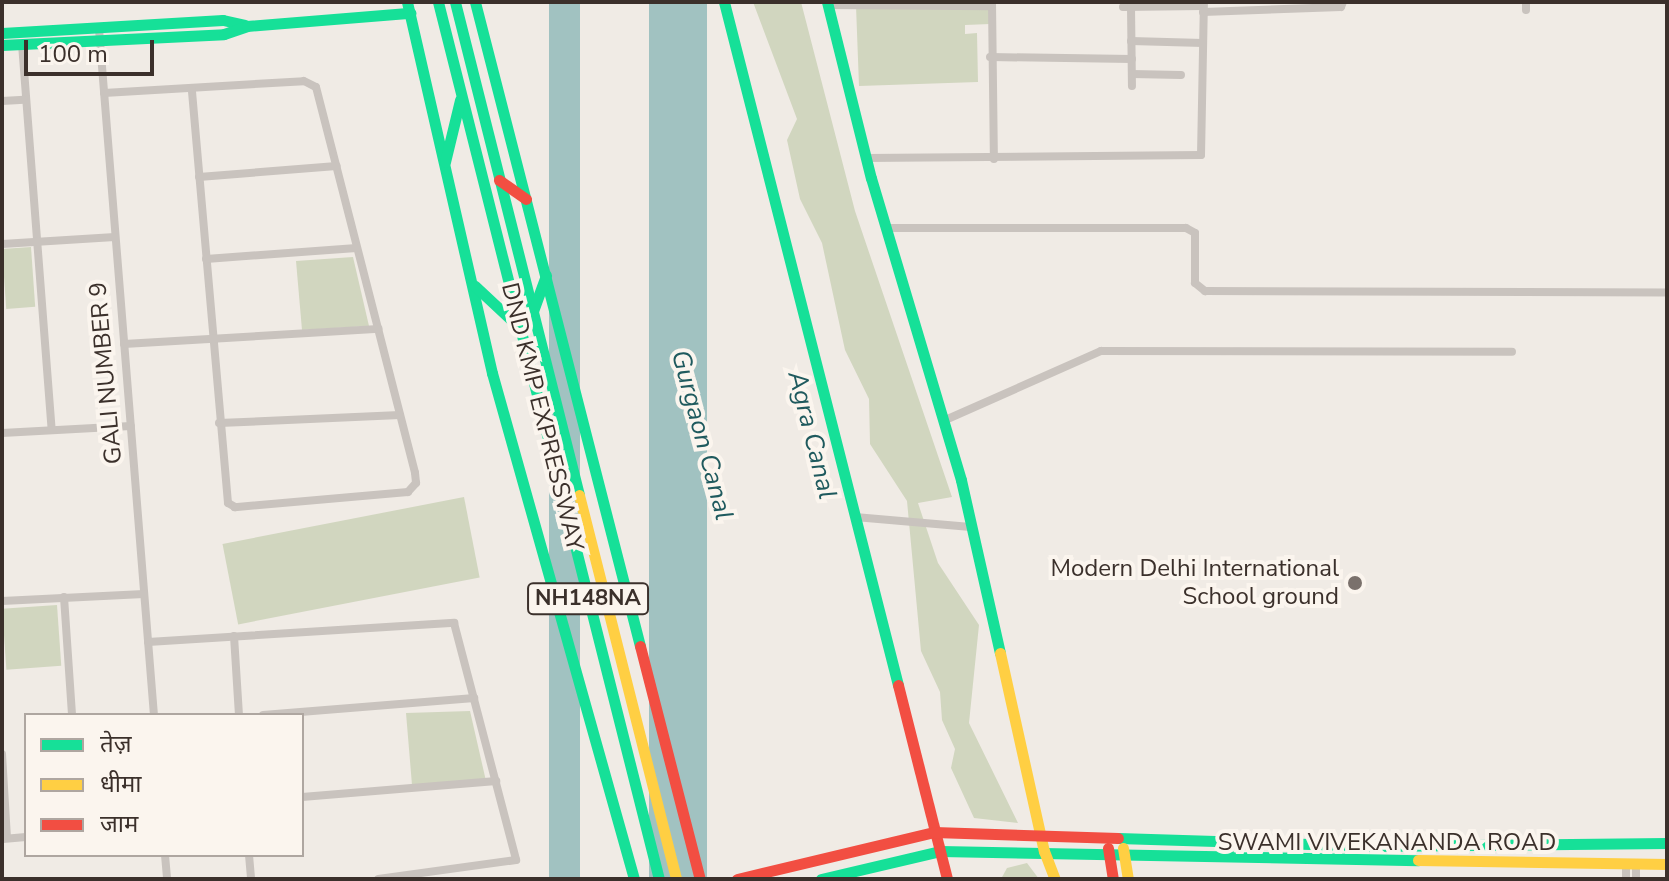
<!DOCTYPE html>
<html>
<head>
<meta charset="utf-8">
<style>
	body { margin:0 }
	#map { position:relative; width:1669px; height:881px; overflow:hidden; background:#f0ebe5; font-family:"Nunito Sans","Noto Sans Devanagari",sans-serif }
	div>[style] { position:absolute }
	.green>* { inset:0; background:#d1d6bf; transform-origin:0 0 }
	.water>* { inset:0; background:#a1c2c1; transform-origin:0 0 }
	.street>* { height:8px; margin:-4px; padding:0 4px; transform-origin:4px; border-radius:4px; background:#c9c3be }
	.fast>* { height:11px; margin:-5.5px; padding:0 5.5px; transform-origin:5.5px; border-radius:5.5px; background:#16e098 }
	.slow>* { height:11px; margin:-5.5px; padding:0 5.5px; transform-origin:5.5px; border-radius:5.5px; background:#ffcf43 }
	.jam>* { height:11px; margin:-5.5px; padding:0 5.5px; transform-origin:5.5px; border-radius:5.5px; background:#f24e42 }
	.dots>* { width:22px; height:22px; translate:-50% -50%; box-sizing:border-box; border:4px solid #fbf5ee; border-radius:50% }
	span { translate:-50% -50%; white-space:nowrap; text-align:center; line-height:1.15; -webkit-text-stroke:8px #fbf5ee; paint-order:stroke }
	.shield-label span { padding:2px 6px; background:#fbf5ee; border:2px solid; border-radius:6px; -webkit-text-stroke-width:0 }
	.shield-label { font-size:22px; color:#3b302b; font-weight:700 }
	.street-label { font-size:24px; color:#3b302b }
	.poi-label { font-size:24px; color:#3b302b }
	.right { translate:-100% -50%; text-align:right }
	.water-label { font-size:26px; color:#1f5a5e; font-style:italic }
	.frame { position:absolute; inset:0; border:4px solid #3b302b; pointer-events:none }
	.legend { position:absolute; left:24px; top:713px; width:280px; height:144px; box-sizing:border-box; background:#fbf5ee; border:2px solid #aea6a0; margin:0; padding:10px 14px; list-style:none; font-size:24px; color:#3b302b }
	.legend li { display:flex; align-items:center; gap:16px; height:40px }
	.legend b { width:40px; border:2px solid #aea6a0 }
	.scale { position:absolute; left:24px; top:40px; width:130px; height:36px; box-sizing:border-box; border:4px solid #3b302b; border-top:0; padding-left:10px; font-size:24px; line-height:28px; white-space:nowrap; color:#3b302b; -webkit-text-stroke:6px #fbf5ee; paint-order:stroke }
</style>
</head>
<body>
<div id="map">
	<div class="green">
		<div style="clip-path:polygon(753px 2px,801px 2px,855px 211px,952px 497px,918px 503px,938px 563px,979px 625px,969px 723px,1018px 823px,974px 818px,951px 768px,955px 749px,942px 720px,940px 692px,921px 651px,907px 501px,870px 444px,869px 399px,845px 350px,822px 243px,800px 199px,787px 140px,797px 119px)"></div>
		<div style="clip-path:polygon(989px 2px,990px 24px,965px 25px,965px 34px,977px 33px,978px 82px,859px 86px,856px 6px)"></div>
		<div style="left:31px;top:247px;width:60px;height:29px;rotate:86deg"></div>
		<div style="clip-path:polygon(353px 257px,369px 326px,302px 330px,296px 261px)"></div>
		<div style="left:464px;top:497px;width:82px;height:246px;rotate:79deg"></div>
		<div style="left:57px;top:605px;width:61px;height:55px;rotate:86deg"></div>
		<div style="clip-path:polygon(470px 711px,486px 781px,412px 785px,406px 713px)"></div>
		<div style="clip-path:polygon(1027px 863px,1039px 879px,1001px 879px,1007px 868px)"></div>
	</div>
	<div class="water">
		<div style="left:549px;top:2px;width:31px;height:907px"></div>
		<div style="left:649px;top:2px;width:58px;height:905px"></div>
	</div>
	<div class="street">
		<div style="left:1526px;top:2px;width:8px;rotate:90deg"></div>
		<div style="left:992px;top:3px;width:156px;rotate:89.3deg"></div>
		<div style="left:828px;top:5px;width:163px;rotate:0.4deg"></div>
		<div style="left:1123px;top:7px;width:80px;rotate:-0.7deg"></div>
		<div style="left:1131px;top:7px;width:79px;rotate:89.3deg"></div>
		<div style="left:1203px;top:12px;width:138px;rotate:-2.1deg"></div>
		<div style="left:1341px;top:7px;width:5px;rotate:-68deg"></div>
		<div style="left:99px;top:29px;width:688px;rotate:85.42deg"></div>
		<div style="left:1131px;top:41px;width:72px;rotate:1.6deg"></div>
		<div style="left:22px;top:44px;width:387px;rotate:85.6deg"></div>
		<div style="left:990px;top:57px;width:142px;rotate:0.8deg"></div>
		<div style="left:1132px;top:74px;width:49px;rotate:1.2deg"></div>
		<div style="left:104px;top:93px;width:200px;rotate:-3.4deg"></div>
		<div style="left:304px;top:81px;width:13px;rotate:27deg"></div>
		<div style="left:316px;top:87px;width:398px;rotate:75.6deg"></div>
		<div style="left:415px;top:473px;width:10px;rotate:84deg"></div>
		<div style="left:416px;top:483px;width:12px;rotate:132deg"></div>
		<div style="left:408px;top:492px;width:174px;rotate:175deg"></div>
		<div style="left:235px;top:507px;width:8px;rotate:-150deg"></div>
		<div style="left:228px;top:503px;width:415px;rotate:-95deg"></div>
		<div style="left:2px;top:101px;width:22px;rotate:-3deg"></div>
		<div style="left:866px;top:158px;width:335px;rotate:-0.5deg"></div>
		<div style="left:1201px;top:155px;width:153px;rotate:-88.9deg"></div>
		<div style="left:199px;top:177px;width:138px;rotate:-4.6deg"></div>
		<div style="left:886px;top:228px;width:300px"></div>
		<div style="left:1186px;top:228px;width:10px;rotate:29deg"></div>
		<div style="left:1195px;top:233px;width:50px;rotate:90deg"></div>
		<div style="left:1195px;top:283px;width:13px;rotate:39deg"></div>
		<div style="left:1205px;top:291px;width:462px;rotate:0.2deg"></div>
		<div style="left:2px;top:244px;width:113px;rotate:-3.5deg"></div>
		<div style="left:206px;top:259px;width:151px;rotate:-4.2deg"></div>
		<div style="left:124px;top:344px;width:255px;rotate:-3.4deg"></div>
		<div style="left:943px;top:421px;width:173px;rotate:-23.9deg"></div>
		<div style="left:1101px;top:351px;width:411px;rotate:0.1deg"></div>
		<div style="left:219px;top:423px;width:181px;rotate:-2.5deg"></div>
		<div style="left:2px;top:433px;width:129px;rotate:-3.1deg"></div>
		<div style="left:855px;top:517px;width:116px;rotate:4.9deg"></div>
		<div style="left:64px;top:597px;width:118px;rotate:86.1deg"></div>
		<div style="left:2px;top:601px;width:142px;rotate:-2.8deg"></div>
		<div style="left:234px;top:636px;width:79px;rotate:86.4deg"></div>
		<div style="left:148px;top:642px;width:307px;rotate:-3.6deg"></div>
		<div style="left:454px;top:623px;width:245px;rotate:75.3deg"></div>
		<div style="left:516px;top:860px;width:139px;rotate:172.2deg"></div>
		<div style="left:263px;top:715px;width:212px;rotate:-4.6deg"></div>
		<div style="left:2px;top:754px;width:84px;rotate:86.6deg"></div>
		<div style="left:302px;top:797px;width:195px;rotate:-4.7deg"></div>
		<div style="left:3px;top:839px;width:23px;rotate:-5deg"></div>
		<div style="left:165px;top:855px;width:24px;rotate:85deg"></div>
		<div style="left:249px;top:855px;width:24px;rotate:85deg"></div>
		<div style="left:1626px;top:865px;width:14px;rotate:90deg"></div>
		<div style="left:1636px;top:865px;width:14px;rotate:90deg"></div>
	</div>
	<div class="fast">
		<div style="left:407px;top:2px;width:381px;rotate:77.1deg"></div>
		<div style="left:492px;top:373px;width:526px;rotate:74.32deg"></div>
		<div style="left:438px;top:2px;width:904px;rotate:75.86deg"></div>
		<div style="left:455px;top:2px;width:508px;rotate:75.88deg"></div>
		<div style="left:475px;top:2px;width:665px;rotate:75.63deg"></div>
		<div style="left:724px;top:2px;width:705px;rotate:75.71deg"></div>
		<div style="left:827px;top:2px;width:181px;rotate:76deg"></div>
		<div style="left:871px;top:178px;width:315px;rotate:73.4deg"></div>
		<div style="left:961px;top:480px;width:177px;rotate:77.3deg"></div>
		<div style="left:2px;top:33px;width:221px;rotate:-3.4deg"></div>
		<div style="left:223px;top:20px;width:22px;rotate:13deg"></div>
		<div style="left:2px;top:45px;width:222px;rotate:-2.8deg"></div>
		<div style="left:224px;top:34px;width:24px;rotate:-19deg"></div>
		<div style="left:247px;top:26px;width:164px;rotate:-4.6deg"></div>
		<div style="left:445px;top:162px;width:64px;rotate:-76.4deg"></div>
		<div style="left:475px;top:286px;width:60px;rotate:43deg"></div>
		<div style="left:533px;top:311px;width:38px;rotate:-70deg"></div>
		<div style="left:1118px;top:838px;width:256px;rotate:1.8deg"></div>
		<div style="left:1374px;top:846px;width:293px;rotate:-0.6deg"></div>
		<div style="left:821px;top:879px;width:122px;rotate:-13.2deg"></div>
		<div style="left:940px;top:851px;width:478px;rotate:1.1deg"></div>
	</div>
	<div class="slow">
		<div style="left:579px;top:495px;width:396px;rotate:75.8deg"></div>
		<div style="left:1000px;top:653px;width:203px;rotate:77.5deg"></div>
		<div style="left:1044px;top:851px;width:30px;rotate:69deg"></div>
		<div style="left:1123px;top:848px;width:31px;rotate:81deg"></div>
		<div style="left:1418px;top:860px;width:249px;rotate:0.9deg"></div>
	</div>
	<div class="jam">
		<div style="left:499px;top:180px;width:33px;rotate:35deg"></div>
		<div style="left:640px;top:646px;width:241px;rotate:75.6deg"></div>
		<div style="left:898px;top:685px;width:200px;rotate:75.8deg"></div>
		<div style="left:1108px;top:848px;width:31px;rotate:81deg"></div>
		<div style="left:737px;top:879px;width:203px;rotate:-13.4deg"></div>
		<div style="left:934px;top:832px;width:184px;rotate:1.9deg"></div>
	</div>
	<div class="dots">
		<div style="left:1355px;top:583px;background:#7a716c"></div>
	</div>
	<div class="shield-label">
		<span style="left:588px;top:599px">NH148NA</span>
	</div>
	<div class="street-label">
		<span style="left:106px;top:373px;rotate:-95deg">GALI NUMBER 9</span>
		<span style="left:542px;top:417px;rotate:76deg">DND KMP EXPRESSWAY</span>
		<span style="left:1387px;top:843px">SWAMI VIVEKANANDA ROAD</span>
	</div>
	<div class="poi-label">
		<span class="right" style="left:1339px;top:583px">Modern Delhi International<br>School ground</span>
	</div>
	<div class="water-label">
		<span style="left:702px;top:435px;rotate:75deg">Gurgaon Canal</span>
		<span style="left:812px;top:435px;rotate:76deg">Agra Canal</span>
	</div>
	<div class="frame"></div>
	<ul class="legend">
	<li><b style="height:10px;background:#16e098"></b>तेज़</li>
	<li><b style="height:10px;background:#ffcf43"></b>धीमा</li>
	<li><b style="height:10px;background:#f24e42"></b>जाम</li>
	</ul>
	<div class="scale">100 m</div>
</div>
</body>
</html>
